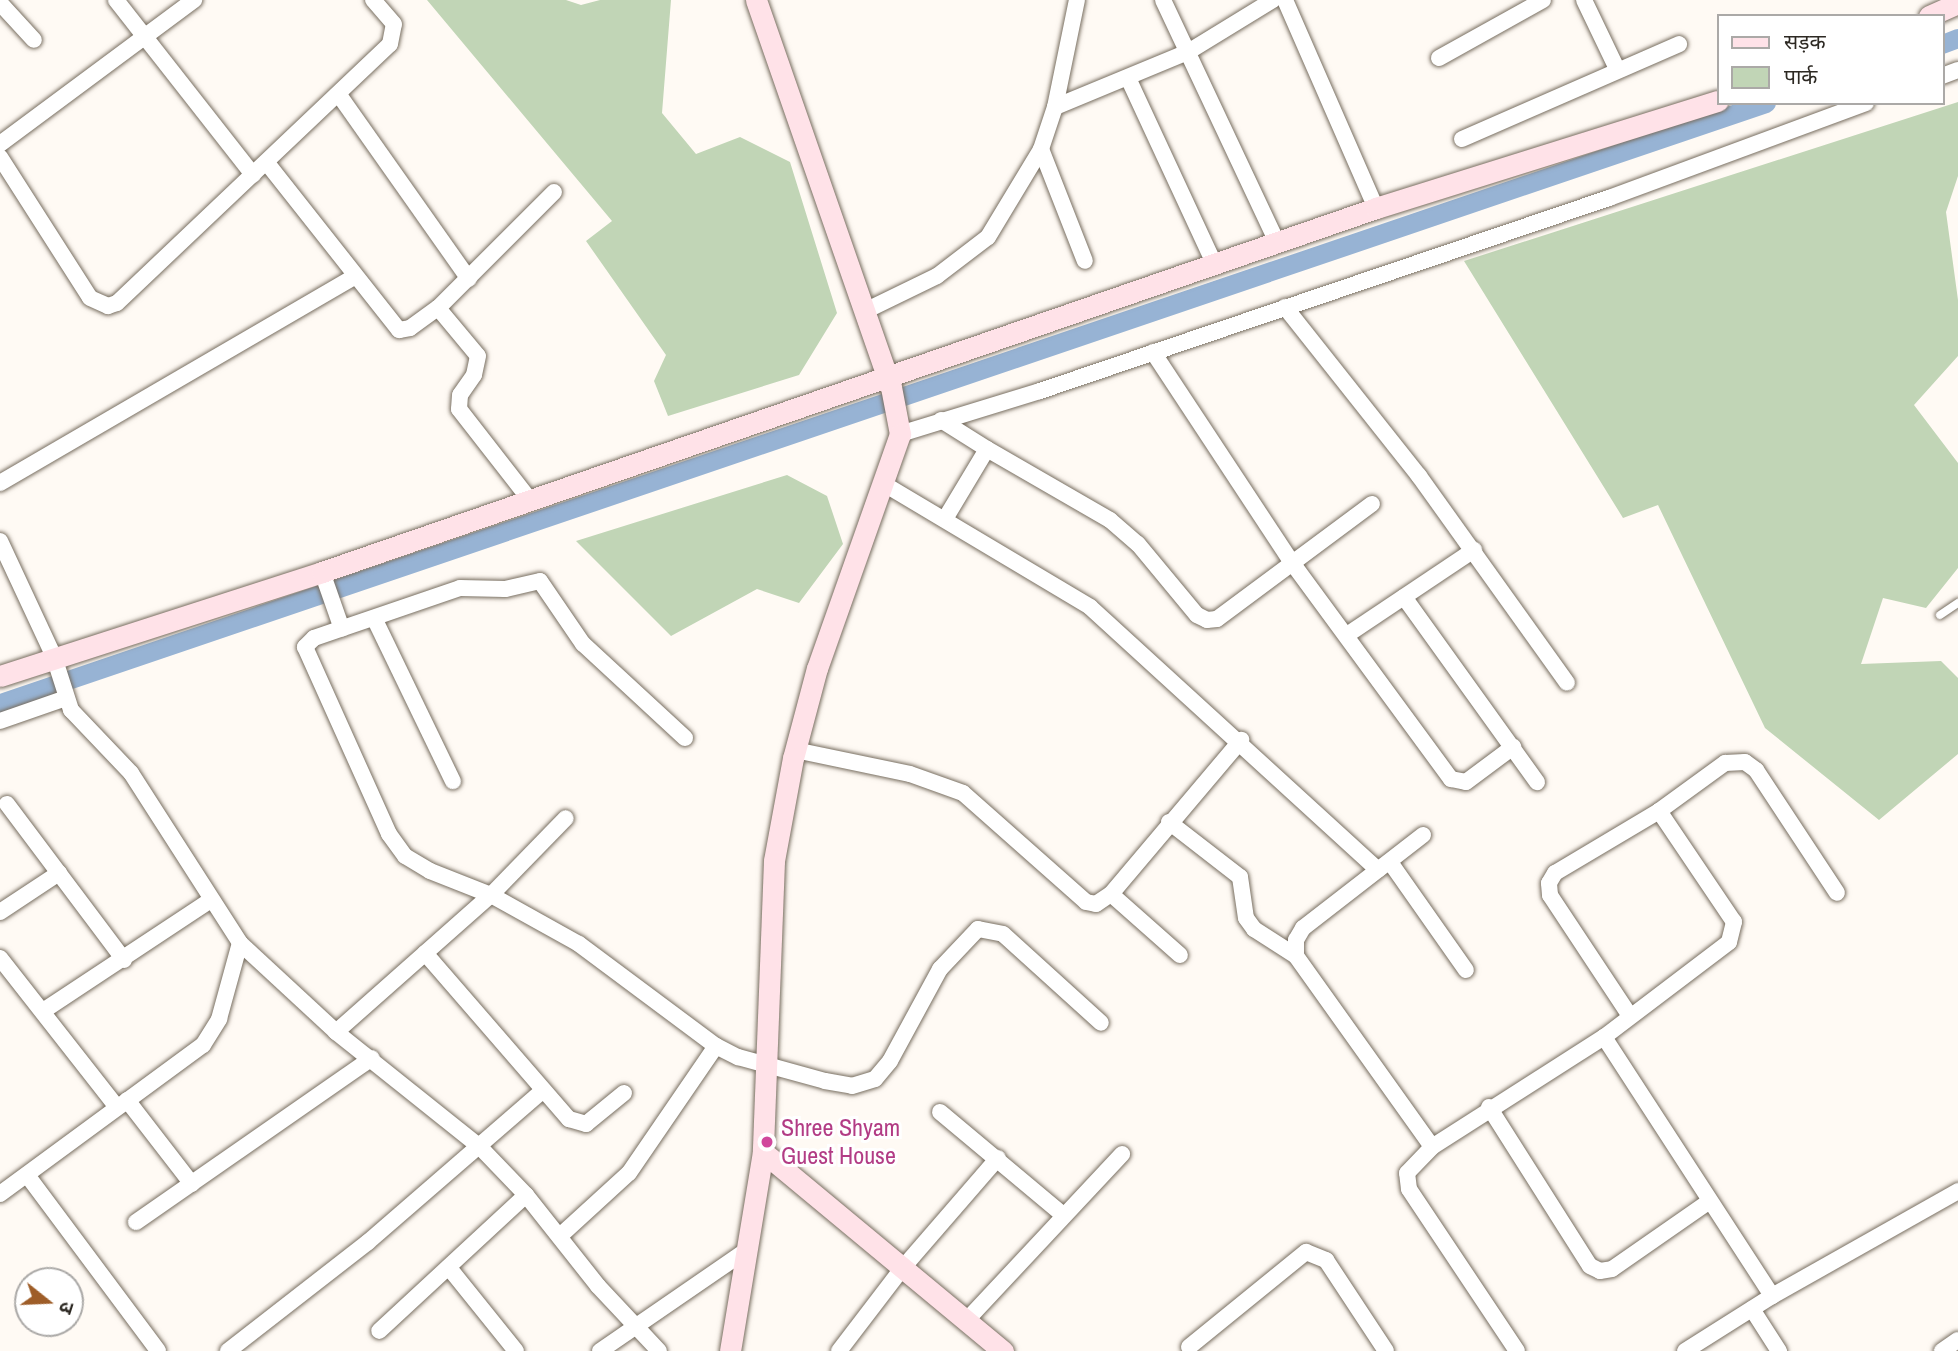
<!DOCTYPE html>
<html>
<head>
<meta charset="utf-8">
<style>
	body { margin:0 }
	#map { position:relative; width:1958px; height:1351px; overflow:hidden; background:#fffaf4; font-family:"Archivo Narrow","Noto Sans Devanagari",sans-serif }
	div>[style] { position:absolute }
	.green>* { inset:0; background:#c1d5b6 }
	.canal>* { height:19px; margin:-9.5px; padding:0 9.5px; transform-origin:9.5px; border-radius:9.5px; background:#97b3d4 }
	.roads { filter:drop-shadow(0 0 2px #786e60) drop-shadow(0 0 2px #786e60) }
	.lane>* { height:8px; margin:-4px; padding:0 4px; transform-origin:4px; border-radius:4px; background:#fff }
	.street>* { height:16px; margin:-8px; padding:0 8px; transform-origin:8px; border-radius:8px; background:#fff }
	.secondary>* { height:21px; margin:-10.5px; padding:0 10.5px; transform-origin:10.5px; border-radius:10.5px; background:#ffe2e8 }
	.dots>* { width:19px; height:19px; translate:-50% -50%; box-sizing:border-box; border:4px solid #fff; border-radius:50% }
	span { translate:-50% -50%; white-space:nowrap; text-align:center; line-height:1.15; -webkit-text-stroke:6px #fff; paint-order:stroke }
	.hotel-label { font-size:24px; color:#b23c85 }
	.left { translate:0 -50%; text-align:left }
	.legend { position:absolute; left:1717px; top:14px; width:228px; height:91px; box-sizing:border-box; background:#fff; border:2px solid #aba9a7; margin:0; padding:9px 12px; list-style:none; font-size:21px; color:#2d2923 }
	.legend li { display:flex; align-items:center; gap:14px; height:35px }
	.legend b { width:35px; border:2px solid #aba9a7 }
	.north { position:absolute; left:14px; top:1267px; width:70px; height:70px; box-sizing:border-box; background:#fff; border:2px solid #aba9a7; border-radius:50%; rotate:108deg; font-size:19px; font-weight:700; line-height:28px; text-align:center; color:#2d2923 }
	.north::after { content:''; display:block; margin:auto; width:24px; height:32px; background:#9e5d28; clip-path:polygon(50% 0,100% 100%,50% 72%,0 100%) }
</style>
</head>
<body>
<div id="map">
	<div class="green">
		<div style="clip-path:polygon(427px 0,566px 0,581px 5px,600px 0,671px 0,662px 113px,696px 154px,740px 137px,790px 162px,837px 313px,799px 375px,668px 416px,654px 381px,666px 355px,586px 241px,612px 221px)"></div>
		<div style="clip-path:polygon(1958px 102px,1958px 176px,1946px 212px,1958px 300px,1958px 356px,1914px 405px,1958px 463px,1958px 568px,1926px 608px,1883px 598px,1861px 664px,1941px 661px,1958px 678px,1958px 754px,1879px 820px,1765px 728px,1658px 505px,1623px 518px,1464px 261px)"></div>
		<div style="clip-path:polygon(787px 475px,827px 496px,843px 544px,799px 603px,757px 589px,671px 636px,576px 541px)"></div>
	</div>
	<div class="canal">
		<div style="left:1942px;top:44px;width:17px;rotate:-21deg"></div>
		<div style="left:0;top:703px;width:1865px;rotate:-18.77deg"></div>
	</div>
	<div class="roads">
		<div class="lane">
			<div style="left:1940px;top:615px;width:22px;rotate:-34deg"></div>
		</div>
		<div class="street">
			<div style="left:116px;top:0;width:222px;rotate:51.9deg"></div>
			<div style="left:1163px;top:0;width:268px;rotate:64.8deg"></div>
			<div style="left:1285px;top:0;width:227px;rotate:66.4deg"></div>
			<div style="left:1584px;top:0;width:76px;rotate:64.4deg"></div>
			<div style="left:0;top:3px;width:50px;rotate:47.4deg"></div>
			<div style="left:1439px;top:58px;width:119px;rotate:-29.1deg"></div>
			<div style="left:1942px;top:76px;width:17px;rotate:-21deg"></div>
			<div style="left:1129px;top:80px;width:204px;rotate:65.1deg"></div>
			<div style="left:339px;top:95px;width:225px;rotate:54.8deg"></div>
			<div style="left:1055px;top:107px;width:144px;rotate:-22.5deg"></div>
			<div style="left:1188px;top:52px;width:100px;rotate:-31.5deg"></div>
			<div style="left:1462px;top:139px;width:237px;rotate:-23.6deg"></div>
			<div style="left:0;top:144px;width:242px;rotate:-36.6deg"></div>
			<div style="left:1041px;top:149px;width:120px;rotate:68.6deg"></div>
			<div style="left:0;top:157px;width:167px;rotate:57.4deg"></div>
			<div style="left:90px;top:298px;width:20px;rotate:24deg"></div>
			<div style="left:108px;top:306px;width:9px;rotate:-18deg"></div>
			<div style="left:117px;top:303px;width:376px;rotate:-43.5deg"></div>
			<div style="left:390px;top:44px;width:20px;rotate:-79deg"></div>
			<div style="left:394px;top:24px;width:32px;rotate:-131deg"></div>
			<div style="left:267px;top:163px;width:213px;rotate:51.7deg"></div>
			<div style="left:399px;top:330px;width:11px;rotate:-10deg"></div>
			<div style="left:410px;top:328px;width:34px;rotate:-36deg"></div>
			<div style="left:438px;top:308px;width:164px;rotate:-45deg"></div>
			<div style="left:1285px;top:307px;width:216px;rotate:51.6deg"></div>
			<div style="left:1419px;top:476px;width:254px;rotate:54.4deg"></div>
			<div style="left:438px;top:308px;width:62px;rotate:50.2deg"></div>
			<div style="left:478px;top:356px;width:19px;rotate:102deg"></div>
			<div style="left:474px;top:375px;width:24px;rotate:125deg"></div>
			<div style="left:460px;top:395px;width:14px;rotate:94deg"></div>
			<div style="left:459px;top:409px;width:114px;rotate:52.1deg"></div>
			<div style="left:865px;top:311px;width:80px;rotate:-25.9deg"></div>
			<div style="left:937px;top:276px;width:64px;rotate:-37.4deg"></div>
			<div style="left:988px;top:237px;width:103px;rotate:-58.9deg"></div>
			<div style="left:1041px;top:149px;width:44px;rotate:-71.6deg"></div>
			<div style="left:1055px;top:107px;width:109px;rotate:-78.4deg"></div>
			<div style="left:1153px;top:352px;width:254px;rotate:56.6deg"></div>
			<div style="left:1293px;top:564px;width:267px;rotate:53.7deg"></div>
			<div style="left:1451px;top:779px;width:15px;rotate:11deg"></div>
			<div style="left:1466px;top:782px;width:59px;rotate:-36.7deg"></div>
			<div style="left:941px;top:420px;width:54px;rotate:32.2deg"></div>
			<div style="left:987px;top:449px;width:82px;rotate:121deg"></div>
			<div style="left:900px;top:434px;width:146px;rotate:-17.1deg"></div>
			<div style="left:1040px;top:391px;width:601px;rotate:-18.74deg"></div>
			<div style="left:1609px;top:198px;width:274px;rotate:-20.3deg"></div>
			<div style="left:987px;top:449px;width:142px;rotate:30deg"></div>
			<div style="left:1110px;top:520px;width:37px;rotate:41deg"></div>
			<div style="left:1138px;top:544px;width:92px;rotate:50.3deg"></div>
			<div style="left:1197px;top:615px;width:11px;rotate:27deg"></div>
			<div style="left:1207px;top:620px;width:10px;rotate:-6deg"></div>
			<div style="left:1217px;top:619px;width:193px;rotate:-36.6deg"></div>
			<div style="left:0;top:483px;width:410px;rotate:-30.2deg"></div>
			<div style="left:884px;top:484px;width:240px;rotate:30.8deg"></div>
			<div style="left:1090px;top:607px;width:390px;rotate:42.4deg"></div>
			<div style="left:0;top:541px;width:128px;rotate:65deg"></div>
			<div style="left:54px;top:657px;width:56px;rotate:72.2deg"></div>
			<div style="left:71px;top:710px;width:87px;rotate:46.4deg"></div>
			<div style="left:131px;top:773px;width:202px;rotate:57.3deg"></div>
			<div style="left:240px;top:943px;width:131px;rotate:42.8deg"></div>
			<div style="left:336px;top:1032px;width:183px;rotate:38.6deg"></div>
			<div style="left:479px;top:1146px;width:68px;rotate:46.2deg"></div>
			<div style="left:526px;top:1195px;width:200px;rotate:137.2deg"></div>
			<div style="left:322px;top:572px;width:60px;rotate:70.7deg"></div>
			<div style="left:1404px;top:597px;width:228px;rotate:54.3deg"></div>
			<div style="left:375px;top:620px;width:179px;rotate:64.2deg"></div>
			<div style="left:1347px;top:635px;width:153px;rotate:-33.8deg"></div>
			<div style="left:0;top:721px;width:70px;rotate:-19.2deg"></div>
			<div style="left:685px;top:738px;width:139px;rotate:-137.3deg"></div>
			<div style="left:583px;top:644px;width:76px;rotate:-124.3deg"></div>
			<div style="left:540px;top:581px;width:36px;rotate:167deg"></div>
			<div style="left:505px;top:589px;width:45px;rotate:-178.7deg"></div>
			<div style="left:460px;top:588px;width:154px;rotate:161.1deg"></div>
			<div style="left:314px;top:638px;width:13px;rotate:135deg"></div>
			<div style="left:305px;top:647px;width:205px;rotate:65.8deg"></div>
			<div style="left:389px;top:834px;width:27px;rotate:54deg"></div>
			<div style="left:405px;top:856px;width:29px;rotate:31deg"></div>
			<div style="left:430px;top:871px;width:66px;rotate:21.5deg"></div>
			<div style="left:491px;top:895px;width:101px;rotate:29.1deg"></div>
			<div style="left:579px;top:944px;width:171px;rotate:36.7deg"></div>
			<div style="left:795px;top:750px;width:117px;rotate:11.8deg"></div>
			<div style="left:910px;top:774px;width:56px;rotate:19.7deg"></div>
			<div style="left:963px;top:793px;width:164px;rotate:41.5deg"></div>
			<div style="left:1086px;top:902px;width:10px;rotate:11deg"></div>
			<div style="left:1096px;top:904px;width:18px;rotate:-34deg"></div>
			<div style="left:1111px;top:894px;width:202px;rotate:-49.8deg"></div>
			<div style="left:7px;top:804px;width:195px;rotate:53.1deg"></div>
			<div style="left:1169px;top:822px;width:90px;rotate:37.8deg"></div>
			<div style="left:1240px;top:877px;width:41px;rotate:81.7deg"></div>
			<div style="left:1246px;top:918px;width:14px;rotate:54deg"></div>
			<div style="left:1254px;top:929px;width:50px;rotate:32.7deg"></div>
			<div style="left:1423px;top:835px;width:152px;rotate:142.2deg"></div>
			<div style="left:1303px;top:928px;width:14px;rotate:120deg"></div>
			<div style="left:1296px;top:940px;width:16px;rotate:90deg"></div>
			<div style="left:1296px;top:956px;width:234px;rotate:54.5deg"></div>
			<div style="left:1390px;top:862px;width:132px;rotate:54.9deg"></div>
			<div style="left:1111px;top:894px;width:92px;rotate:41.5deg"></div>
			<div style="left:0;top:912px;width:71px;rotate:-33.5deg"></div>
			<div style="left:425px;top:953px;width:220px;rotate:49.1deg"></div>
			<div style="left:569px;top:1119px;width:18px;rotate:16deg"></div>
			<div style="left:586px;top:1124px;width:49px;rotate:-39.2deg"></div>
			<div style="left:0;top:958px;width:189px;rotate:51.9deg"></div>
			<div style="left:43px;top:1011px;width:201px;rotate:-33.5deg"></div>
			<div style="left:1630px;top:1016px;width:145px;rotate:-123.5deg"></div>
			<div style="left:1550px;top:895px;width:12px;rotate:-95deg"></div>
			<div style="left:1549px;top:883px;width:12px;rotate:-59deg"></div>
			<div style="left:1555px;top:873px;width:121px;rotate:-30.8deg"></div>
			<div style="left:1659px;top:811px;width:82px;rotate:-36deg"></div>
			<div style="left:1725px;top:763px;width:20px;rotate:-3deg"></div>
			<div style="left:1745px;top:762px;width:14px;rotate:36deg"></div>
			<div style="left:1756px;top:770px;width:147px;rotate:56.6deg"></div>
			<div style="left:336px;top:1032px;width:207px;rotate:-41.5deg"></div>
			<div style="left:491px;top:895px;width:107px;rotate:-45.8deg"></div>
			<div style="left:1604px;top:1037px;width:309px;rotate:57deg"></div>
			<div style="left:127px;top:1100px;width:106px;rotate:52.3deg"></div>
			<div style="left:1489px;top:1107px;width:188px;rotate:57.6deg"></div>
			<div style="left:1590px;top:1266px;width:11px;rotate:27deg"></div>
			<div style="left:1600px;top:1271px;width:12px;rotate:-9deg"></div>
			<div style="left:1612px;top:1269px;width:116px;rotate:-34.8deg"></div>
			<div style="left:940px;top:1112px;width:160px;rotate:39.9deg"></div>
			<div style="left:27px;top:1175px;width:219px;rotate:53.3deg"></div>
			<div style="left:0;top:1194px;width:252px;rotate:-36.3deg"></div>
			<div style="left:203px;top:1045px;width:31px;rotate:-58deg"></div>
			<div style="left:219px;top:1019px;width:79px;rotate:-74.6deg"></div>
			<div style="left:526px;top:1195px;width:116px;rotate:51.6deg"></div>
			<div style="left:598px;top:1286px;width:89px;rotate:46.8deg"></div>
			<div style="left:136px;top:1222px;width:287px;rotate:-34.8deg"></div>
			<div style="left:561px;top:1235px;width:92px;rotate:-42.4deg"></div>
			<div style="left:629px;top:1173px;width:154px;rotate:-55.6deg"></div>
			<div style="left:716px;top:1046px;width:25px;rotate:27deg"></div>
			<div style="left:738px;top:1057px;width:90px;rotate:15.4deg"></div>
			<div style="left:825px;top:1081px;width:27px;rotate:10deg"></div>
			<div style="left:852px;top:1086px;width:24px;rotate:-17deg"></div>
			<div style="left:875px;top:1079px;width:23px;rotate:-50deg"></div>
			<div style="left:890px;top:1061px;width:105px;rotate:-61.5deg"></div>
			<div style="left:940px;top:969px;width:55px;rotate:-46.5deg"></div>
			<div style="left:978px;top:929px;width:25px;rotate:11deg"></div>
			<div style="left:1003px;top:934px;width:132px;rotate:42.2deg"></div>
			<div style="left:450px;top:1269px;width:105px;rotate:51.2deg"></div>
			<div style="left:1752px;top:1309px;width:50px;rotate:57.3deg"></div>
			<div style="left:965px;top:1322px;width:230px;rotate:-46.9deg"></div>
			<div style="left:1189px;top:1347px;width:151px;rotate:-39.1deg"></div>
			<div style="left:1306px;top:1252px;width:22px;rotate:22deg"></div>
			<div style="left:1326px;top:1260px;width:109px;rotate:56.6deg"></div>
			<div style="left:228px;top:1351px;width:177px;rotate:-37.9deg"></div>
			<div style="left:368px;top:1242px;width:229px;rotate:-40.9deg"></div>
			<div style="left:600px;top:1351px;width:178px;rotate:-34.5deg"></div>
			<div style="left:839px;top:1351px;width:102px;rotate:-52.6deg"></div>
			<div style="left:901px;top:1270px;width:148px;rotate:-49.1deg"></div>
			<div style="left:1517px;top:1351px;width:195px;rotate:-123.7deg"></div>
			<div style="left:1409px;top:1189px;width:16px;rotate:-97deg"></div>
			<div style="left:1407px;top:1173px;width:36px;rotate:-46deg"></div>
			<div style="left:1432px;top:1147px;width:204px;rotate:-32.6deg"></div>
			<div style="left:1604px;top:1037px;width:157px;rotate:-37.2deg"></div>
			<div style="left:1729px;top:942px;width:21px;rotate:-76deg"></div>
			<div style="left:1734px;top:922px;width:134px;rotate:-124deg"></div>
			<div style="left:1685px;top:1351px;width:103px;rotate:-32.3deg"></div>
			<div style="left:1772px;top:1296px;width:214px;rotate:-29.4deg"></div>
			<div style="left:1942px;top:1351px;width:19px;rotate:-35deg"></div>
		</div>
		<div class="secondary">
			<div style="left:756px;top:0;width:410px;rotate:70.8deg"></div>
			<div style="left:891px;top:387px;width:48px;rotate:79.2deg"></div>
			<div style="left:900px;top:434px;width:248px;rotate:109.5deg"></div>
			<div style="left:817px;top:668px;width:93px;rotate:104.9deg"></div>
			<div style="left:793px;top:758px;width:105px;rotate:100.5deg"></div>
			<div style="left:774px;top:861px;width:291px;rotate:92.2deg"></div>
			<div style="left:763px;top:1152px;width:312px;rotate:39.7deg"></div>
			<div style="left:1929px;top:16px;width:32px;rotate:-24deg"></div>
			<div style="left:0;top:676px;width:338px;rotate:-17.9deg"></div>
			<div style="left:322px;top:572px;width:1115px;rotate:-19.05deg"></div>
			<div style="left:1376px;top:208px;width:358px;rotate:-17.4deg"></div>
			<div style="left:730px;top:1351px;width:202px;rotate:-80.6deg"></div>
		</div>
	</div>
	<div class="dots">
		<div style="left:767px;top:1142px;background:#d1479c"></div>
	</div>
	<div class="hotel-label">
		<span class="left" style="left:781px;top:1142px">Shree Shyam<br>Guest House</span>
	</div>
	<ul class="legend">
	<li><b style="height:9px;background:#ffe2e8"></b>सड़क</li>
	<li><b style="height:19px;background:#c1d5b6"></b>पार्क</li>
	</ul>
	<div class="north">उ</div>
</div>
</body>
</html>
